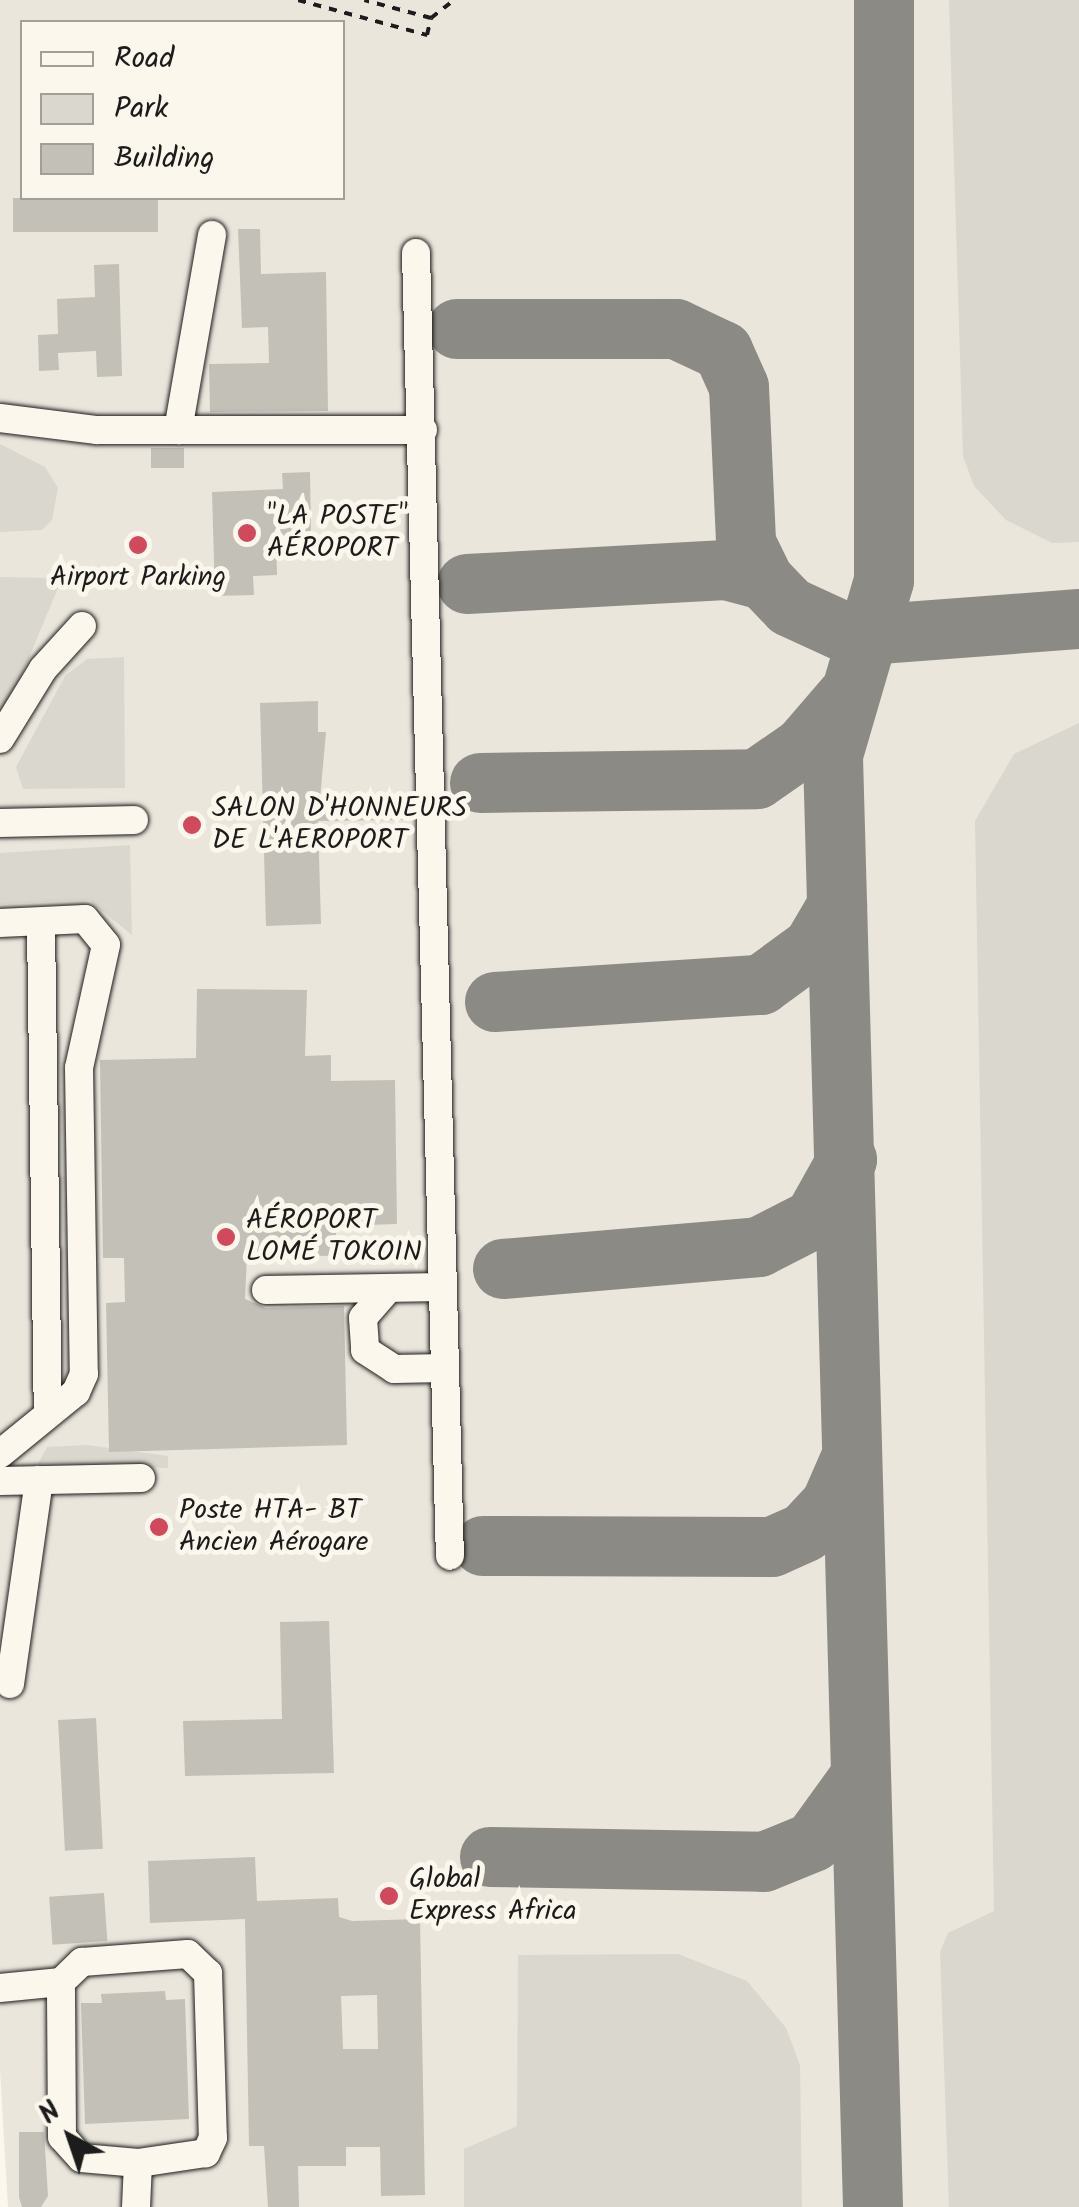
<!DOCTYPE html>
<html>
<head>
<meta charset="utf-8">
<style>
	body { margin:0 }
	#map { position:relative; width:1079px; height:2207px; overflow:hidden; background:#fbf7ec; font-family:Kalam,sans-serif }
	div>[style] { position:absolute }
	.built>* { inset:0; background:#eae6dc }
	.green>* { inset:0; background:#dad7ce }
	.taxiway>* { height:60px; margin:-30px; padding:0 30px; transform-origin:30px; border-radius:30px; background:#8c8a84 }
	.building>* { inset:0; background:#c3c0b8; transform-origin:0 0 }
	.path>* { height:4px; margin-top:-2px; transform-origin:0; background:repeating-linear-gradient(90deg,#1c1c1c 0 8px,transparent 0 16px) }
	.roads { filter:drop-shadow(0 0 2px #1c1c1c) drop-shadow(0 0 2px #1c1c1c) }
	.minor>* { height:28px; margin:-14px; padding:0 14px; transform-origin:14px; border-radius:14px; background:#fbf7ec }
	.dots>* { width:28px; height:28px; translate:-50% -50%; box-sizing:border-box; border:5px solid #fbf7ec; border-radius:50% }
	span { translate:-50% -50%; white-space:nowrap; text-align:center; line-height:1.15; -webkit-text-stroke:10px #fbf7ec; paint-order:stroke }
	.poi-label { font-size:28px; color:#1c1c1c }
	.left { translate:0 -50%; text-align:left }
	.legend { position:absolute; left:20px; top:20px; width:325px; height:180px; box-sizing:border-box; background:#fbf7ec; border:2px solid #a29f99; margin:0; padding:12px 18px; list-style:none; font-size:30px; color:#1c1c1c }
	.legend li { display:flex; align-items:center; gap:20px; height:50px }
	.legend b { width:50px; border:2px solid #a29f99 }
	.north { position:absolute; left:20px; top:2087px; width:100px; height:100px; -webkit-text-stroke:8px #fbf7ec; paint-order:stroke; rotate:320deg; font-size:28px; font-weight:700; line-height:40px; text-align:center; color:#1c1c1c }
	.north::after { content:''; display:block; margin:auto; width:35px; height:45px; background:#1c1c1c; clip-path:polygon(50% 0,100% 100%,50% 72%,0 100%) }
</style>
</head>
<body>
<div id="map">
	<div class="built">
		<div style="clip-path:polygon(evenodd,0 0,1079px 0,1079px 2207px,8px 2207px,0 2070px,0 0,22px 22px,342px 22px,342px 198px,22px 198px,22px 22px)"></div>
	</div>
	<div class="green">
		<div style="clip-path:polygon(949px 0,1079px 0,1079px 542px,1052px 543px,1006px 520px,974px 486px,963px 456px)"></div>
		<div style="clip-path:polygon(0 444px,45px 467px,58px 488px,52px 520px,42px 530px,0 532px)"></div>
		<div style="clip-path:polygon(0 577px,51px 578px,58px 588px,0 727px)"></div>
		<div style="clip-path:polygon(124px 657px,125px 788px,23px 789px,16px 767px,65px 676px,87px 659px)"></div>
		<div style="clip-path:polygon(1079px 723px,1079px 2207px,949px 2207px,940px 1952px,948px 1933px,994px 1911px,975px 821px,1014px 754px)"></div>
		<div style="clip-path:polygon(130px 845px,132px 935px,89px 900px,0 904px,0 853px)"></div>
		<div style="clip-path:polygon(87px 1445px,168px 1456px,168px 1468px,38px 1464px,47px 1447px)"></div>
		<div style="clip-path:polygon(678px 1954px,747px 1981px,786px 2028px,800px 2065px,802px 2207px,464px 2207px,464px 2149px,517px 2126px,518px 1955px)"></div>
	</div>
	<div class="taxiway">
		<div style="left:457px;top:329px;width:219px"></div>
		<div style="left:676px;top:329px;width:52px;rotate:25.1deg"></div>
		<div style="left:723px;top:351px;width:39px;rotate:66deg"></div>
		<div style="left:739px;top:387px;width:156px;rotate:87.4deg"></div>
		<div style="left:746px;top:543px;width:41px;rotate:64.1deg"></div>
		<div style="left:764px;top:580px;width:37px;rotate:46deg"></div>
		<div style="left:790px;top:607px;width:69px;rotate:24.7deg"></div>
		<div style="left:853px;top:636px;width:227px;rotate:-4.3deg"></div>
		<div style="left:467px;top:584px;width:259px;rotate:-3.1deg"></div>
		<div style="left:726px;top:570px;width:39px;rotate:15deg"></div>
		<div style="left:480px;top:783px;width:277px;rotate:-0.8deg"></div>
		<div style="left:757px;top:779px;width:56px;rotate:-34.8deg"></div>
		<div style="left:803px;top:747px;width:66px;rotate:-49.3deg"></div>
		<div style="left:495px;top:1002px;width:267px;rotate:-3.7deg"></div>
		<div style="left:761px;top:985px;width:64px;rotate:-36.2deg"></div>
		<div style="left:813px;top:947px;width:48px;rotate:-59.7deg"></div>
		<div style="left:503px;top:1269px;width:257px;rotate:-4.9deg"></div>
		<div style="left:759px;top:1247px;width:62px;rotate:-27deg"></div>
		<div style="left:814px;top:1219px;width:68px;rotate:-60.8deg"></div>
		<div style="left:483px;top:1546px;width:289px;rotate:0.2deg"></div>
		<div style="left:772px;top:1547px;width:36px;rotate:-24deg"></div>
		<div style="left:805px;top:1532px;width:38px;rotate:-47deg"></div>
		<div style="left:831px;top:1504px;width:52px;rotate:-66.4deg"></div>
		<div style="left:490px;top:1857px;width:274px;rotate:1deg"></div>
		<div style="left:764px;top:1862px;width:53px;rotate:-22.2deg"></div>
		<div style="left:813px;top:1842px;width:80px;rotate:-54.1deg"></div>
		<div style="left:873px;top:2207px;width:1453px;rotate:-91.58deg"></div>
		<div style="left:833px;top:755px;width:181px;rotate:-73.7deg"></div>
		<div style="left:884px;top:581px;width:581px;rotate:-90deg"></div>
	</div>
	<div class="building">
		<div style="left:13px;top:198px;width:145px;height:34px"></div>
		<div style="clip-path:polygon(238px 229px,260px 229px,261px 274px,326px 272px,328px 411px,210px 412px,209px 364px,269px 363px,268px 327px,242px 328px)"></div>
		<div style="clip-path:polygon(119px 264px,122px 376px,97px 377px,96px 351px,58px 353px,59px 370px,39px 371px,38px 335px,58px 334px,57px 299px,95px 297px,94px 265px)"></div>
		<div style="left:151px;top:448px;width:33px;height:20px"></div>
		<div style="clip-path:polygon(310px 472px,311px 535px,276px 536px,277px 575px,253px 576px,254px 595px,215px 596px,212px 492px,283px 489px,282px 473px)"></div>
		<div style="clip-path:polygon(318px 701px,318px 732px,326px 732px,320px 799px,413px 798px,413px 820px,318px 821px,321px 924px,266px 926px,260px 703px)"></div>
		<div style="clip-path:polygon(197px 989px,307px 990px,305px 1056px,331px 1055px,331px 1081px,395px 1080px,397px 1224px,336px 1226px,336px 1256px,247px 1255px,245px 1299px,266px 1308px,344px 1306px,347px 1445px,109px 1452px,106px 1303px,125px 1302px,124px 1258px,103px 1258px,100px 1060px,196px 1058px)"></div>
		<div style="clip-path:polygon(329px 1621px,334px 1773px,185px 1776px,183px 1721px,282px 1719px,280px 1622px)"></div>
		<div style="left:96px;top:1718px;width:131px;height:38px;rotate:87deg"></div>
		<div style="clip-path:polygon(evenodd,255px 1857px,257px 1901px,338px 1898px,339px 1917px,352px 1921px,420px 1919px,425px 2195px,381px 2196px,380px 2147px,346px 2147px,346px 2166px,298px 2166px,299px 2207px,268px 2207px,264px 2146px,249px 2146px,245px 1919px,150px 1923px,148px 1861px,255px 1857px,377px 1995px,378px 2049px,343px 2049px,341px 1996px,377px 1995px)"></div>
		<div style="left:104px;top:1893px;width:48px;height:55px;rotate:86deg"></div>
		<div style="clip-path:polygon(165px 1991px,166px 2000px,185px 1999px,189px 2119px,85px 2124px,81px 2003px,102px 2003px,101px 1994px)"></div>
		<div style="clip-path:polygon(19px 2132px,44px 2132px,48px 2196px,41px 2207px,22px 2207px,19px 2197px)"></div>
	</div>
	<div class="path">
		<div style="left:298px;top:0;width:134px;rotate:15.2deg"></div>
		<div style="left:427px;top:35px;width:17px;rotate:-77deg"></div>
		<div style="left:431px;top:18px;width:69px;rotate:-165deg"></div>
		<div style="left:431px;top:18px;width:29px;rotate:-38deg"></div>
	</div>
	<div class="roads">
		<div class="minor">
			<div style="left:416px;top:253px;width:1303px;rotate:88.51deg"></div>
			<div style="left:0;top:418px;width:98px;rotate:7.1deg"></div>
			<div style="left:97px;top:430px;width:326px"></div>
			<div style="left:178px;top:430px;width:198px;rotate:-80.1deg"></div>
			<div style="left:0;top:739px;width:82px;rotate:-58.4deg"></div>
			<div style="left:43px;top:669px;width:58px;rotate:-47.8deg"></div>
			<div style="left:0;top:823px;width:134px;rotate:-1.3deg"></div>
			<div style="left:0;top:923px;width:85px;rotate:-2.7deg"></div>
			<div style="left:85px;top:919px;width:33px;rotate:51deg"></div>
			<div style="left:106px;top:945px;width:126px;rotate:102.4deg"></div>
			<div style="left:79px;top:1068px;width:306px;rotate:89.1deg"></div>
			<div style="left:84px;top:1374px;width:20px;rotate:114deg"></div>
			<div style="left:76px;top:1392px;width:98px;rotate:140.8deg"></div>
			<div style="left:41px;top:925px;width:486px;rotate:89.2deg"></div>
			<div style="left:388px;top:1289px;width:38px;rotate:131deg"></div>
			<div style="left:363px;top:1318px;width:32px;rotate:86deg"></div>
			<div style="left:365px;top:1350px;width:35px;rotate:33deg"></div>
			<div style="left:394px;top:1369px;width:51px;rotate:-1.1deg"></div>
			<div style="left:266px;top:1290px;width:176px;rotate:-1deg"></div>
			<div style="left:0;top:1481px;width:141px;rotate:-1.2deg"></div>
			<div style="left:10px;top:1684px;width:206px;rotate:-81.9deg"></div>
			<div style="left:188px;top:1954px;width:28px;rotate:44deg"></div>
			<div style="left:208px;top:1973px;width:165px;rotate:88.3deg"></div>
			<div style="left:213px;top:2138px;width:17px;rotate:115deg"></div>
			<div style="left:206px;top:2153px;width:69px;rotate:171.6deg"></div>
			<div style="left:138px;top:2163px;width:57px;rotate:-175deg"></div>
			<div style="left:81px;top:2158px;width:28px;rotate:-132deg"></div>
			<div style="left:62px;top:2137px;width:155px;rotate:-90.4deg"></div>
			<div style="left:61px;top:1982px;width:29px;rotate:-44deg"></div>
			<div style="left:82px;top:1962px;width:106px;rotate:-4.3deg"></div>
			<div style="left:0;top:1988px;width:61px;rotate:-5.6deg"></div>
			<div style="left:136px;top:2207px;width:44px;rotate:-87.4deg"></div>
		</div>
	</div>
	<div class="dots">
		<div style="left:247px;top:533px;background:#d1495b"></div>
		<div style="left:138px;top:545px;background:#d1495b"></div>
		<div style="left:192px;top:825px;background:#d1495b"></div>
		<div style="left:226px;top:1237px;background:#d1495b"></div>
		<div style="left:159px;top:1527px;background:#d1495b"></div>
		<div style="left:389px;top:1896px;background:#d1495b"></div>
	</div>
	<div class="poi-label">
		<span class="left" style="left:267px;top:533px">"LA POSTE"<br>AÉROPORT</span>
		<span style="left:138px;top:578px">Airport Parking</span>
		<span class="left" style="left:212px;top:825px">SALON D'HONNEURS<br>DE L'AEROPORT</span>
		<span class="left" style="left:246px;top:1237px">AÉROPORT<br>LOMÉ TOKOIN</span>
		<span class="left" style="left:179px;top:1527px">Poste HTA- BT<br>Ancien Aérogare</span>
		<span class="left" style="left:409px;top:1896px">Global<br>Express Africa</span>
	</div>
	<ul class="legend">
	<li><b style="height:12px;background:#fbf7ec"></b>Road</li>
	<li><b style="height:28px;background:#dad7ce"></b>Park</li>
	<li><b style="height:28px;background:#c3c0b8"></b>Building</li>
	</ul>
	<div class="north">N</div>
</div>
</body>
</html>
